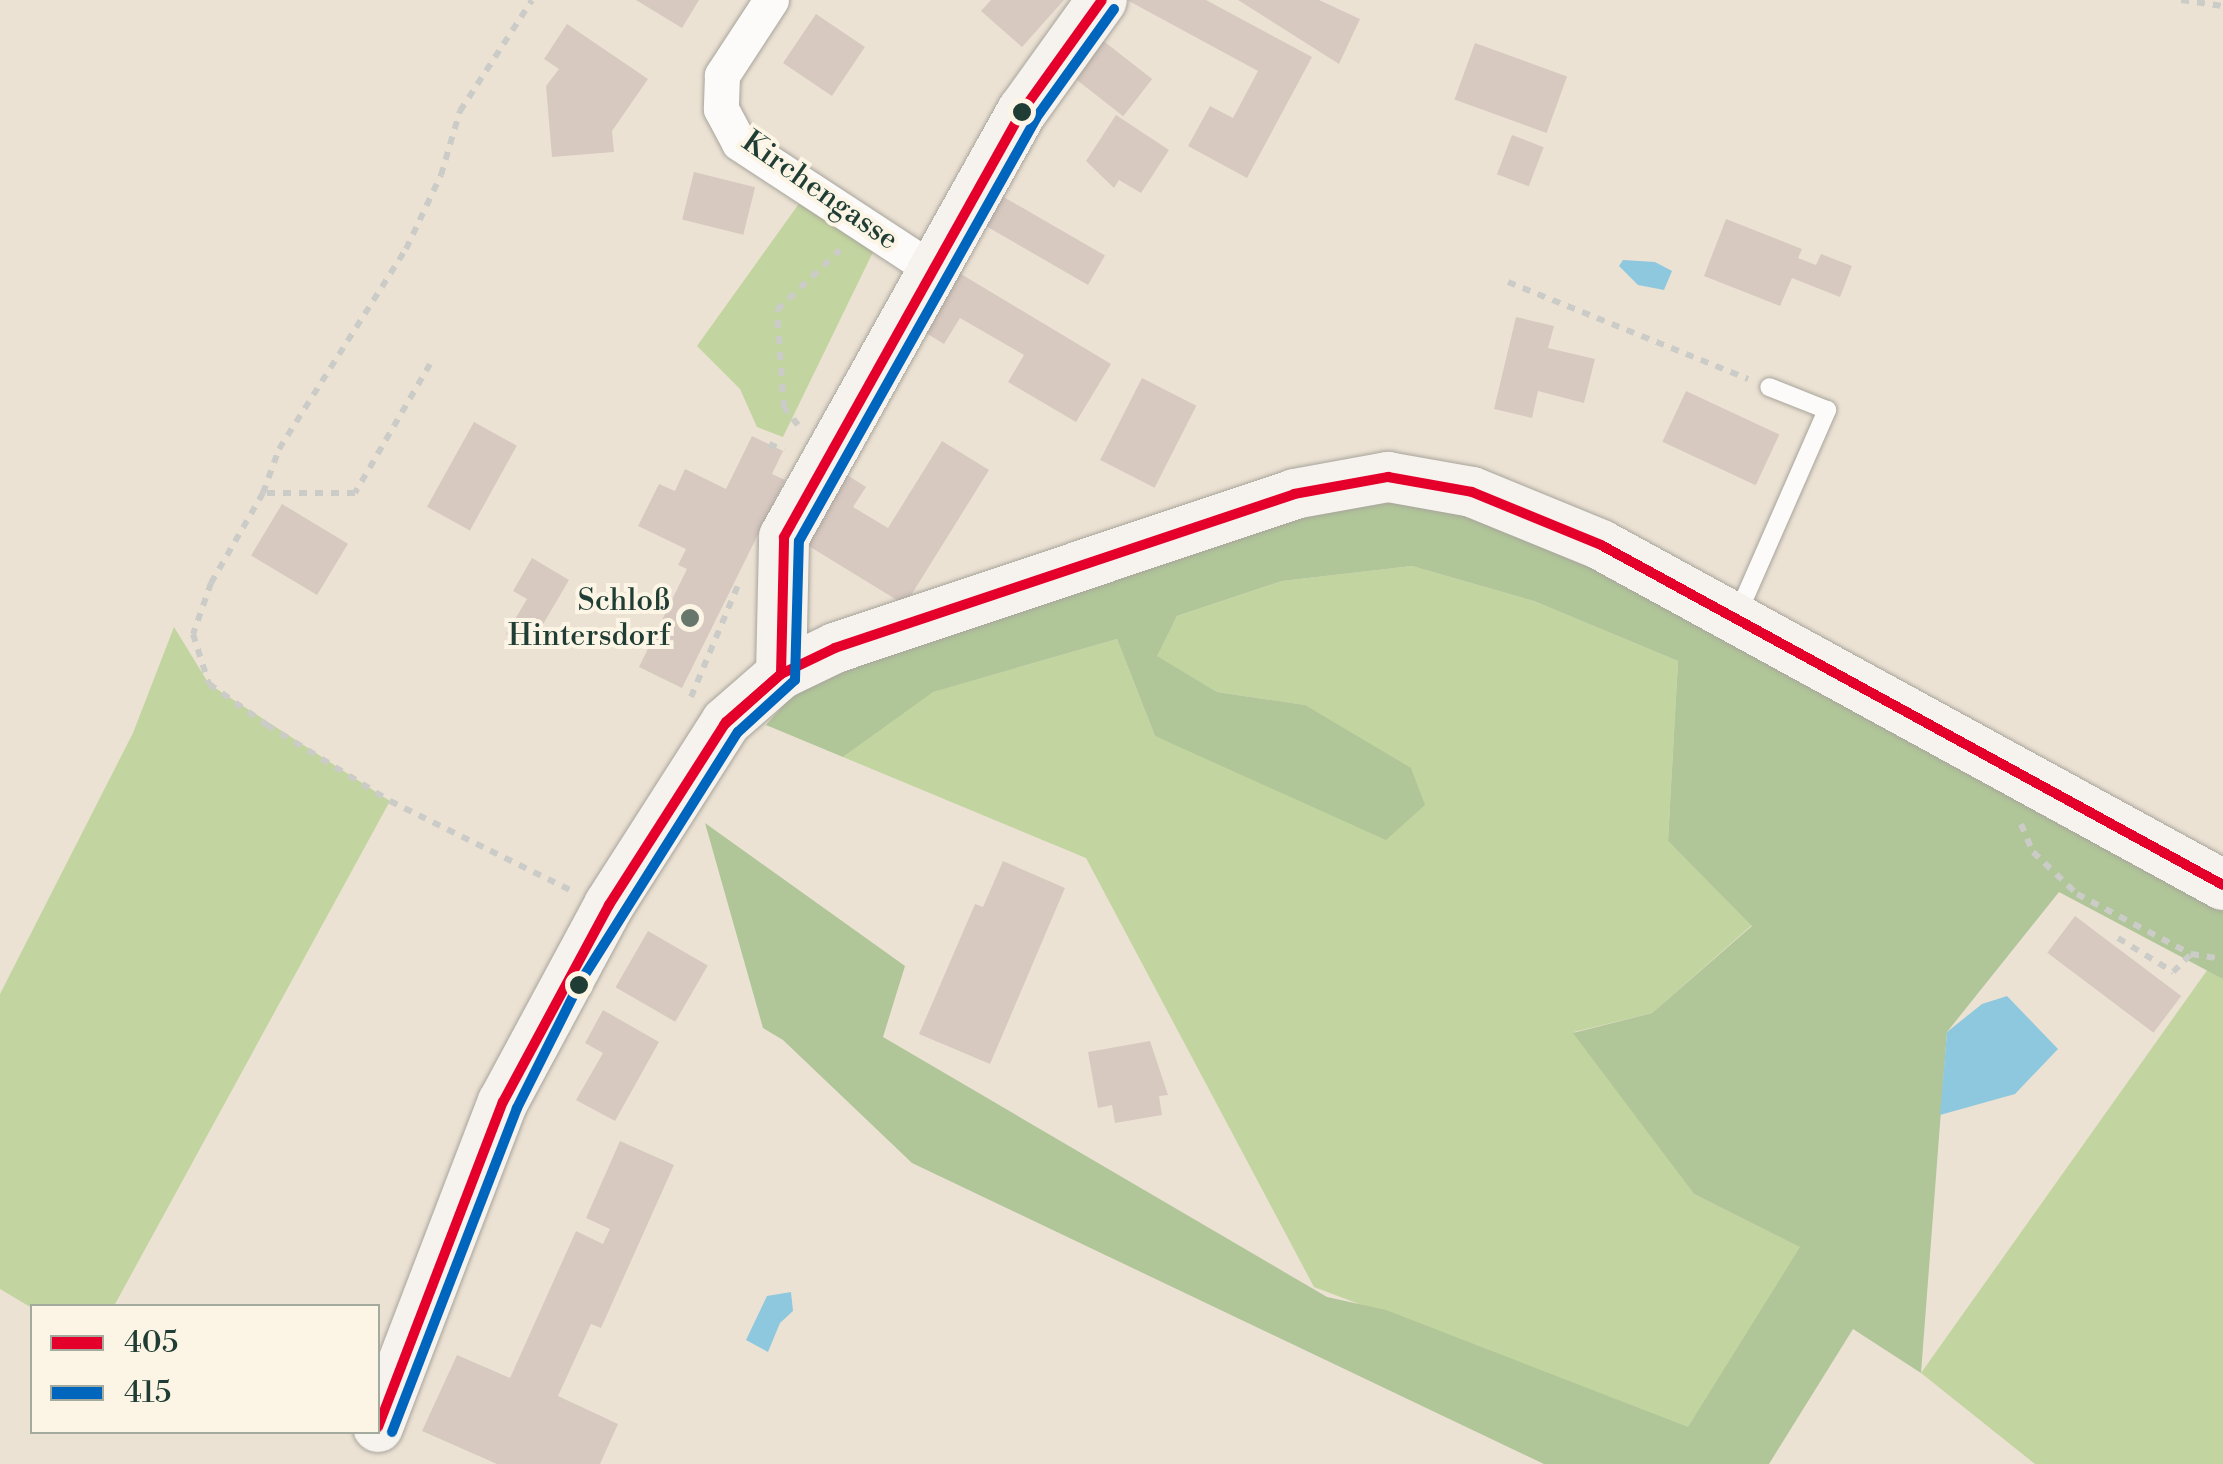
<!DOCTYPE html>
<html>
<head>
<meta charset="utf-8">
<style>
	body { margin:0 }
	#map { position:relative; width:2223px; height:1464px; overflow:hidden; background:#ece2d4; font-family:"Libre Bodoni",serif }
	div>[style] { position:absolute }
	.green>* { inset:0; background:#c2d49f }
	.forest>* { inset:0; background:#b0c598 }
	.water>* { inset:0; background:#8ec8de }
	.building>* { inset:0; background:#d7c8c0; transform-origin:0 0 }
	.path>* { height:6px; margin-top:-3px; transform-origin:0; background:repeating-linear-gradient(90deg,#cbcbc7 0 8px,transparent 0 16px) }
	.roads { filter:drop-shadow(0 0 2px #a7a49b) drop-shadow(0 0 2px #a7a49b) }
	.lane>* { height:18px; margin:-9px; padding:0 9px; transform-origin:9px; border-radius:9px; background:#fcfbf9 }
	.street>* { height:35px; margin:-17.5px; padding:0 17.5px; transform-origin:17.5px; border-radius:17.5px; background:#fcfbf9 }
	.secondary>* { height:50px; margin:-25px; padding:0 25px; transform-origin:25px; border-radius:25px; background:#f6f2ee }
	.bus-1>* { height:10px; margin:-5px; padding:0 5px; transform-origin:5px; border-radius:5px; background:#e4002b }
	.bus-2>* { height:10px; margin:-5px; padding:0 5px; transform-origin:5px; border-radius:5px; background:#0065bd }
	.dots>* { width:28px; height:28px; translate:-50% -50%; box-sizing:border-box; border:5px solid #fcf5e5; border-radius:50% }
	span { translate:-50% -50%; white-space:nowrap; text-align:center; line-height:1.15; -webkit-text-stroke:8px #fcf5e5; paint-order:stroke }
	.street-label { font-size:30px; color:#1f3d34 }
	.poi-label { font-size:30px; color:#1f3d34 }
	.right { translate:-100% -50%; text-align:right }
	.legend { position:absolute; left:30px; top:1304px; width:350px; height:130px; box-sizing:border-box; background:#fcf5e5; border:2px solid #a4ab9e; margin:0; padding:12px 18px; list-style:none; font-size:30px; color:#1f3d34 }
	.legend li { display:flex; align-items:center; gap:20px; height:50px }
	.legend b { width:50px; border:2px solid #a4ab9e }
</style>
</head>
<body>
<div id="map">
	<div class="green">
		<div style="clip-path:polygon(803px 198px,874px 250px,783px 437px,757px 427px,740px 389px,697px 346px)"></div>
		<div style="clip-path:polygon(1412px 566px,1534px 601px,1678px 661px,1668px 841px,1752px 925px,1652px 1013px,1574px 1032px,1694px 1194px,1801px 1247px,1688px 1428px,1314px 1287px,1086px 858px,843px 757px,932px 692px,1117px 639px,1155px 736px,1243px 770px,1305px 705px,1217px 692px,1156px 656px,1177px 616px,1282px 581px)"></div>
		<div style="clip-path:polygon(174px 627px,209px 684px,390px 801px,114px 1306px,32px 1308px,0 1289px,0 994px,133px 733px)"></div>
		<div style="clip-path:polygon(2208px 969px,2223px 979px,2223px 1464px,2035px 1464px,1921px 1373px)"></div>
	</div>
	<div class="forest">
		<div style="clip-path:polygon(1378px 497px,1457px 501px,1526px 530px,2223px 909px,2223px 979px,2059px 892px,1947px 1032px,1921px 1373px,1853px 1329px,1769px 1464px,1544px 1464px,912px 1163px,783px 1040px,763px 1028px,705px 823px,905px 966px,883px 1037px,1327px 1297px,1386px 1310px,1688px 1427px,1800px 1247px,1694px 1194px,1573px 1033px,1652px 1013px,1752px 926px,1668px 841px,1678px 661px,1534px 601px,1412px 566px,1282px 581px,1177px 616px,1157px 656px,1217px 692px,1305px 705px,1411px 768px,1425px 805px,1386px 840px,1155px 736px,1117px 639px,933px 692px,843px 757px,766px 725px,819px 665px,1208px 540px)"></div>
	</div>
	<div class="water">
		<div style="clip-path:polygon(1623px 260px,1655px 262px,1672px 271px,1664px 290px,1638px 285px,1619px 266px)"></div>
		<div style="clip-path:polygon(2007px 996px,2058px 1049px,2015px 1094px,1940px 1115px,1947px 1032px,1982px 1004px)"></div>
		<div style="clip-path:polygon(791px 1292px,793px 1311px,780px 1323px,768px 1352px,746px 1340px,767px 1296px)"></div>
	</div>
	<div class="building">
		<div style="clip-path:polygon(636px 0,699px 0,682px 28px)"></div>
		<div style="clip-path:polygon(991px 0,1064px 0,1022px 47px,981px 11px)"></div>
		<div style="clip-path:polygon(1127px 0,1206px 0,1312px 57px,1247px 178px,1188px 146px,1210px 106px,1233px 118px,1258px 71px)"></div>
		<div style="clip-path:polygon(1238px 0,1319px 0,1360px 19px,1339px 64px)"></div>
		<div style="left:816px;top:14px;width:59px;height:59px;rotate:34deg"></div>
		<div style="clip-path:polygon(567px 24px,648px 79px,612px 131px,614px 152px,552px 157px,546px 86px,559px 69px,544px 59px)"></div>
		<div style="left:1097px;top:36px;width:70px;height:47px;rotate:38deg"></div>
		<div style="left:1475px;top:43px;width:98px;height:60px;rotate:20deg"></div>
		<div style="clip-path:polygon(1116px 115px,1169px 150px,1141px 193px,1119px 180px,1114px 188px,1086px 161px)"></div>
		<div style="left:1512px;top:135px;width:34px;height:42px;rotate:21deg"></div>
		<div style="left:694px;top:172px;width:63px;height:49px;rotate:14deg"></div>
		<div style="left:995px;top:192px;width:127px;height:34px;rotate:30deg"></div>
		<div style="clip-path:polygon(1726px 219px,1802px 249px,1798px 258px,1816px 265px,1821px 254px,1852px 266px,1840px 297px,1792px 278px,1780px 306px,1704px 276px)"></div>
		<div style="clip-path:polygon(956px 271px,1111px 364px,1076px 422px,1008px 382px,1024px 355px,960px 318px,944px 344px,921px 330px)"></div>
		<div style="clip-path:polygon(1516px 317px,1554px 326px,1548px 348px,1595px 359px,1584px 403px,1538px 391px,1532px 418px,1494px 409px)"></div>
		<div style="left:1142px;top:378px;width:61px;height:92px;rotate:27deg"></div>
		<div style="left:1686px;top:391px;width:103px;height:56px;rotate:25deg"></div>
		<div style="left:474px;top:422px;width:49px;height:97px;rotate:29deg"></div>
		<div style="clip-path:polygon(752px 436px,783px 451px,772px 474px,785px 480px,682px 688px,639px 667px,687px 569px,678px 565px,686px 549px,638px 526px,659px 484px,675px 491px,685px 469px,726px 489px)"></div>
		<div style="clip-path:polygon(942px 441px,989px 470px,905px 605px,794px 537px,836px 468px,866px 487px,853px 507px,888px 528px)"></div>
		<div style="left:282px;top:504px;width:77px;height:60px;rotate:31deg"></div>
		<div style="clip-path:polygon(532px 558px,569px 580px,529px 648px,506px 634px,527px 599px,513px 591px)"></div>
		<div style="clip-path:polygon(1003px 861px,1065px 888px,990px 1064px,919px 1034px,975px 904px,983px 907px)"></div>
		<div style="left:2075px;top:916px;width:133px;height:46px;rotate:37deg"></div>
		<div style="left:648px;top:931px;width:69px;height:65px;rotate:30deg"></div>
		<div style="clip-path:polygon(603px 1010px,659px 1042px,615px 1121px,576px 1100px,603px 1053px,585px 1043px)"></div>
		<div style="clip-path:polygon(1150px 1041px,1168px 1095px,1159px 1096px,1162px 1115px,1115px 1123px,1112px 1105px,1098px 1108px,1088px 1052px)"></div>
		<div style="clip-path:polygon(620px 1141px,674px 1165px,601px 1328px,591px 1324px,558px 1396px,618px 1424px,600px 1464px,497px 1464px,422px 1431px,457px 1355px,510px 1378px,576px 1231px,603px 1244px,610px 1229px,586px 1218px)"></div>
	</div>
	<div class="path">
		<div style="left:2181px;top:0;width:42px;rotate:8.1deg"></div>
		<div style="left:1508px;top:282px;width:259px;rotate:22deg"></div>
		<div style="left:430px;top:364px;width:149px;rotate:120.2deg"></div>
		<div style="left:355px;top:493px;width:92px;rotate:180deg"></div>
		<div style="left:263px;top:493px;width:104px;rotate:120deg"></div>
		<div style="left:211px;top:583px;width:54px;rotate:109.4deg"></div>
		<div style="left:193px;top:634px;width:52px;rotate:72.3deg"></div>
		<div style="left:209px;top:684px;width:71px;rotate:35.3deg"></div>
		<div style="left:267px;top:725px;width:145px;rotate:31.7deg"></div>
		<div style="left:390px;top:801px;width:201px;rotate:26.3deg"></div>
		<div style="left:798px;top:425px;width:22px;rotate:-129deg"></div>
		<div style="left:784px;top:408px;width:98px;rotate:-94.1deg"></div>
		<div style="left:777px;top:310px;width:87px;rotate:-43.6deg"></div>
		<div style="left:769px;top:444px;width:16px;rotate:22deg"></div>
		<div style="left:263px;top:493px;width:47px;rotate:-70deg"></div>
		<div style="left:279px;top:449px;width:237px;rotate:-57.6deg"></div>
		<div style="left:406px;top:249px;width:82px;rotate:-64.7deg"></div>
		<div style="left:441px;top:175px;width:67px;rotate:-73.5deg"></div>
		<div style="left:460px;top:111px;width:132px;rotate:-57deg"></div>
		<div style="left:691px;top:697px;width:121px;rotate:-67.2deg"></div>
		<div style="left:2021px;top:824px;width:30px;rotate:67deg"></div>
		<div style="left:2033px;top:852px;width:61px;rotate:43.7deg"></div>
		<div style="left:2077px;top:894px;width:129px;rotate:27.8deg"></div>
		<div style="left:2191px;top:954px;width:32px;rotate:9deg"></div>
		<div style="left:2118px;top:938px;width:65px;rotate:31.7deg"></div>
		<div style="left:2173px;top:972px;width:25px;rotate:-45deg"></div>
	</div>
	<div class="roads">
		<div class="lane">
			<div style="left:1738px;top:613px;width:222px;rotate:-66.3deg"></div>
			<div style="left:1827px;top:410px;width:62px;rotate:-158.4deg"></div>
		</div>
		<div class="street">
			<div style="left:771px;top:0;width:90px;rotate:123.2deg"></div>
			<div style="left:722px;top:75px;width:34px;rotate:92deg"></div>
			<div style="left:721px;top:109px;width:38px;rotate:62deg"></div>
			<div style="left:739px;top:143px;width:228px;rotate:33.2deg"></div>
		</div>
		<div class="secondary">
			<div style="left:781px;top:674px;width:137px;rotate:-88.7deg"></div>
			<div style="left:784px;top:537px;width:489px;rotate:-60.8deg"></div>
			<div style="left:1023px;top:110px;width:135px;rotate:-54.3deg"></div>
			<div style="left:378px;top:1427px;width:348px;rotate:-69deg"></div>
			<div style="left:503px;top:1102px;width:224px;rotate:-61.7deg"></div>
			<div style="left:609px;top:905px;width:217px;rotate:-57.4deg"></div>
			<div style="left:726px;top:722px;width:73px;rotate:-41.1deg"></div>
			<div style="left:781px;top:674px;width:60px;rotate:-25.7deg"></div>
			<div style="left:835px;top:648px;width:484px;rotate:-18.5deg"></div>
			<div style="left:1294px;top:494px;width:96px;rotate:-10.3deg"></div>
			<div style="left:1388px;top:477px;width:85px;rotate:10.1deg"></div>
			<div style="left:1472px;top:492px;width:139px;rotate:22.3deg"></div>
			<div style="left:1601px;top:545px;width:709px;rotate:28.66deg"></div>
		</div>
	</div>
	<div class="bus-1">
		<div style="left:724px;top:725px;width:76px;rotate:-41.8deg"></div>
		<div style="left:781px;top:674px;width:137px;rotate:-88.7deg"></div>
		<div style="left:784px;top:537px;width:489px;rotate:-60.8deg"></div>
		<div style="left:1023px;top:110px;width:135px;rotate:-54.3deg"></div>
		<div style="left:378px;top:1427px;width:348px;rotate:-69deg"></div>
		<div style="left:503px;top:1102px;width:224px;rotate:-61.7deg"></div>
		<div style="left:609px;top:905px;width:217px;rotate:-57.4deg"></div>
		<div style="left:726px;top:722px;width:73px;rotate:-41.1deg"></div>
		<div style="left:781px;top:674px;width:60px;rotate:-25.7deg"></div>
		<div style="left:835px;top:648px;width:484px;rotate:-18.5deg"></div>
		<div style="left:1294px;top:494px;width:96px;rotate:-10.3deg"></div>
		<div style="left:1388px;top:477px;width:85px;rotate:10.1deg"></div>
		<div style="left:1472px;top:492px;width:139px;rotate:22.3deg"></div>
		<div style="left:1601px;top:545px;width:709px;rotate:28.66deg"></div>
	</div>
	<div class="bus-2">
		<div style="left:392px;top:1432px;width:347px;rotate:-68.9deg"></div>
		<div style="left:517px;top:1108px;width:139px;rotate:-63.4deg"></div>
		<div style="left:579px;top:984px;width:298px;rotate:-57.8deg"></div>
		<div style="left:738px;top:732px;width:77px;rotate:-42.4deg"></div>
		<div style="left:795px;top:680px;width:139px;rotate:-88.4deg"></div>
		<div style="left:799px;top:541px;width:485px;rotate:-60.7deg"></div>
		<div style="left:1036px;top:118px;width:134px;rotate:-54.4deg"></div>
	</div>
	<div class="dots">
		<div style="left:1022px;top:112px;background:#1f3d34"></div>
		<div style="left:690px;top:618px;background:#67776c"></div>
		<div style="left:579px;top:985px;background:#1f3d34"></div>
	</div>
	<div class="street-label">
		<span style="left:820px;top:191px;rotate:35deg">Kirchengasse</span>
	</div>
	<div class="poi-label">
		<span class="right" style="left:670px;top:618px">Schloß<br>Hintersdorf</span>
	</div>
	<ul class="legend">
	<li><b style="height:12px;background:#e4002b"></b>405</li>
	<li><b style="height:12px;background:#0065bd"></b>415</li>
	</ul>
</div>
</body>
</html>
